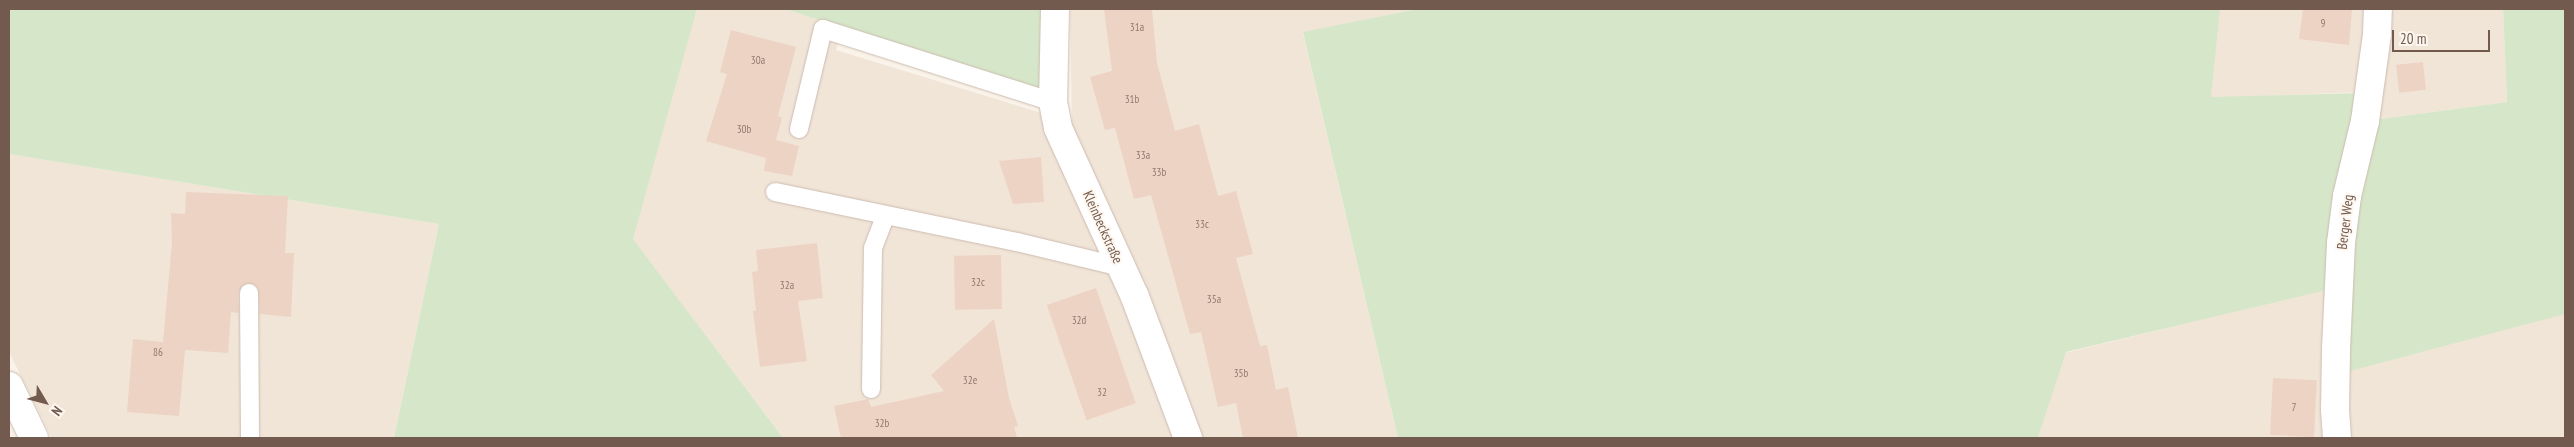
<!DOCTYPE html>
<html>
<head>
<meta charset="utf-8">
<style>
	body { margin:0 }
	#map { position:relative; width:2574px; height:447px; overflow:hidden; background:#faf3e9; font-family:"PT Sans Narrow",sans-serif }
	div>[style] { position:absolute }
	.residential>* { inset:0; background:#f1e5d8 }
	.green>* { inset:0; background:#d6e7c9 }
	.building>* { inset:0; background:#edd3c4; transform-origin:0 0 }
	.roads { filter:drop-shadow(0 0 1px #ccbbb0) drop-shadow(0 0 1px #ccbbb0) }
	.service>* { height:18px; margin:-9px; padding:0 9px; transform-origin:9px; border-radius:9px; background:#fff }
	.minor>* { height:28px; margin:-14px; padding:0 14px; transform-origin:14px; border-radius:14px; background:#fff }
	.tertiary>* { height:28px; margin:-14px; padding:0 14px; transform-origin:14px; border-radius:14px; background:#fff }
	.secondary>* { height:28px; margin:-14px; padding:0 14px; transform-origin:14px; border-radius:14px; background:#fff }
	span { translate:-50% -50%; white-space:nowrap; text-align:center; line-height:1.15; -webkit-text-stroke:4px #fdf7ef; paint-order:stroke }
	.number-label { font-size:11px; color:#92786c }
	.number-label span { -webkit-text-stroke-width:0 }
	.street-label { font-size:14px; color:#735a4f }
	.frame { position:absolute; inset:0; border:10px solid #735a4f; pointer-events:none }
	.north { position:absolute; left:20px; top:377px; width:50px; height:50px; -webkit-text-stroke:4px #fdf7ef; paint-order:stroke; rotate:127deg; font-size:14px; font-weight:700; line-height:20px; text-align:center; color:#735a4f }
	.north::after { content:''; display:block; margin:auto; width:18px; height:22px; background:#735a4f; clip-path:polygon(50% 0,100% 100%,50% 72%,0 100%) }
	.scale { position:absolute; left:2392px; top:30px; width:98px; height:22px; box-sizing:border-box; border:2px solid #735a4f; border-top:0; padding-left:6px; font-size:15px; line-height:18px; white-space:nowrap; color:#735a4f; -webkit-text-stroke:4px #fdf7ef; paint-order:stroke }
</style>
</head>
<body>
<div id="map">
	<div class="residential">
		<div style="clip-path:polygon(697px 9px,785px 9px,842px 27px,836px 50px,1051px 116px,1181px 438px,783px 438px,632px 239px)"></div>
		<div style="clip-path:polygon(1070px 9px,1416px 9px,1303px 33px,1398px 438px,1202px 438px,1096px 181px,1072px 130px)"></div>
		<div style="clip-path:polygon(2219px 9px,2370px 9px,2361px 92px,2210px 98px)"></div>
		<div style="clip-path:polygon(2385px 9px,2503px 9px,2507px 102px,2373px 120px)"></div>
		<div style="clip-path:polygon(9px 154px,439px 224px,394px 438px,52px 438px,9px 352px)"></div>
		<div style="clip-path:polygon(2331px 288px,2565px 314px,2565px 438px,2038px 438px,2065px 353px)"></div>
	</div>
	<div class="green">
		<div style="clip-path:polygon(9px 9px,697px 9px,633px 239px,783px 438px,394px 438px,439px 224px,9px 154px)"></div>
		<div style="clip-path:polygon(785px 9px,1043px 9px,1045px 93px)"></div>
		<div style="clip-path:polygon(1417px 9px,2220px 9px,2211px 97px,2361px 93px,2331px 289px,2066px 352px,2038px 438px,1398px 438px,1303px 32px)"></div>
		<div style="clip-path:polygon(2503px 9px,2565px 9px,2565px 314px,2343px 373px,2346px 278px,2373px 120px,2507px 102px)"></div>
	</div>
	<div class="building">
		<div style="clip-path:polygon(1104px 9px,1152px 9px,1157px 63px,1175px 131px,1199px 124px,1218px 196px,1236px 191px,1253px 254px,1236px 258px,1260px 346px,1267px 345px,1276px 390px,1288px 387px,1298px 438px,1243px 438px,1236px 403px,1218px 407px,1201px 332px,1190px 334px,1151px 195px,1134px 199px,1115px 128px,1105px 130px,1090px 77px,1112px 71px)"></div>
		<div style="clip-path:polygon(2303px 9px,2352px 9px,2349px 45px,2299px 39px)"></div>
		<div style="clip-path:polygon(731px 30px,796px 47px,778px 116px,782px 118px,776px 140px,799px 146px,792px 176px,764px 171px,766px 158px,706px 141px,727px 74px,720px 72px)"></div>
		<div style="left:2423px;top:62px;width:28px;height:27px;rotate:84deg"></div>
		<div style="clip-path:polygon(1041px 157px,1044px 202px,1013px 204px,999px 161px)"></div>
		<div style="clip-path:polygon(186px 192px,288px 196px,285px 253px,294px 253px,291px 317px,260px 314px,258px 288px,254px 284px,244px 284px,238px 293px,239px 313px,231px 312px,228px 353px,185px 350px,179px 416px,127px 412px,133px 339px,163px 342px,172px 243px,171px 213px,185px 214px)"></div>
		<div style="clip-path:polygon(817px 243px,823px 298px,798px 301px,807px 361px,760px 367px,753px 311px,756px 311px,752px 272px,758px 271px,756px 250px)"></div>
		<div style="left:1001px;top:255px;width:54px;height:47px;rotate:89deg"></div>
		<div style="left:1096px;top:288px;width:122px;height:52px;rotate:71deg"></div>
		<div style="clip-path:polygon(994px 319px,1009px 398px,1018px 426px,1014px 427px,1017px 438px,841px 438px,834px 406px,868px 399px,871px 407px,944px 391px,931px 375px)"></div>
		<div style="left:2273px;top:378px;width:44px;height:57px;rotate:3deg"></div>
	</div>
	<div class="roads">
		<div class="service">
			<div style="left:799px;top:129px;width:103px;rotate:-76.5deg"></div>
			<div style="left:823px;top:29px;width:241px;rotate:17.6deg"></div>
			<div style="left:775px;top:192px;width:247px;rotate:11.7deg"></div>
			<div style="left:1017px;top:242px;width:107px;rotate:13.5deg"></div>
			<div style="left:249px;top:293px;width:145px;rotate:89.6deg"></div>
			<div style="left:871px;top:389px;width:141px;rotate:-89.2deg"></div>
			<div style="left:873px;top:248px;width:33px;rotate:-69deg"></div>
		</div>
		<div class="minor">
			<div style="left:2337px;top:438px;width:29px;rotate:-94deg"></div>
			<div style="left:2335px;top:409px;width:60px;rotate:-89deg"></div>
			<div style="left:2336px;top:349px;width:106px;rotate:-87.3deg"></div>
			<div style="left:2341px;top:243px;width:47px;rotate:-82.7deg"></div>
			<div style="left:2347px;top:196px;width:77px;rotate:-76.5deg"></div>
			<div style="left:2365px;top:121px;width:88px;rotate:-82.1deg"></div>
			<div style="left:2377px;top:34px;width:25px;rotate:-88deg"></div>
		</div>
		<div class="tertiary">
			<div style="left:1055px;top:9px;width:93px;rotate:91.2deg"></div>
			<div style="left:1053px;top:102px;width:26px;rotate:79deg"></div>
			<div style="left:1058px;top:128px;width:186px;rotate:65.5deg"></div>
			<div style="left:1135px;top:297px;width:151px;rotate:69.4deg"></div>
		</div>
		<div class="secondary">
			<div style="left:9px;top:386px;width:58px;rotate:64.3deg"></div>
		</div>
	</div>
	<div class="number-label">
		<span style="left:2323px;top:23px">9</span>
		<span style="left:1137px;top:27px">31a</span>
		<span style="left:758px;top:60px">30a</span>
		<span style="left:1132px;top:99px">31b</span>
		<span style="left:744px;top:129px">30b</span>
		<span style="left:1143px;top:155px">33a</span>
		<span style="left:1159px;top:172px">33b</span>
		<span style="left:1202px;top:224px">33c</span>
		<span style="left:978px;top:282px">32c</span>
		<span style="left:787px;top:285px">32a</span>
		<span style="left:1214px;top:299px">35a</span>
		<span style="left:1079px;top:320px">32d</span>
		<span style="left:158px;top:352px">86</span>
		<span style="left:1241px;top:373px">35b</span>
		<span style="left:970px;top:380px">32e</span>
		<span style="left:1102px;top:392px">32</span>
		<span style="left:2294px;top:407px">7</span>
		<span style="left:882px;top:423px">32b</span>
	</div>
	<div class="street-label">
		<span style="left:2345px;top:222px;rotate:-83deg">Berger Weg</span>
		<span style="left:1103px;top:227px;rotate:66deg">Kleinbeckstraße</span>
	</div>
	<div class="frame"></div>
	<div class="north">N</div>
	<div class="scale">20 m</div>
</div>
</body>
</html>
